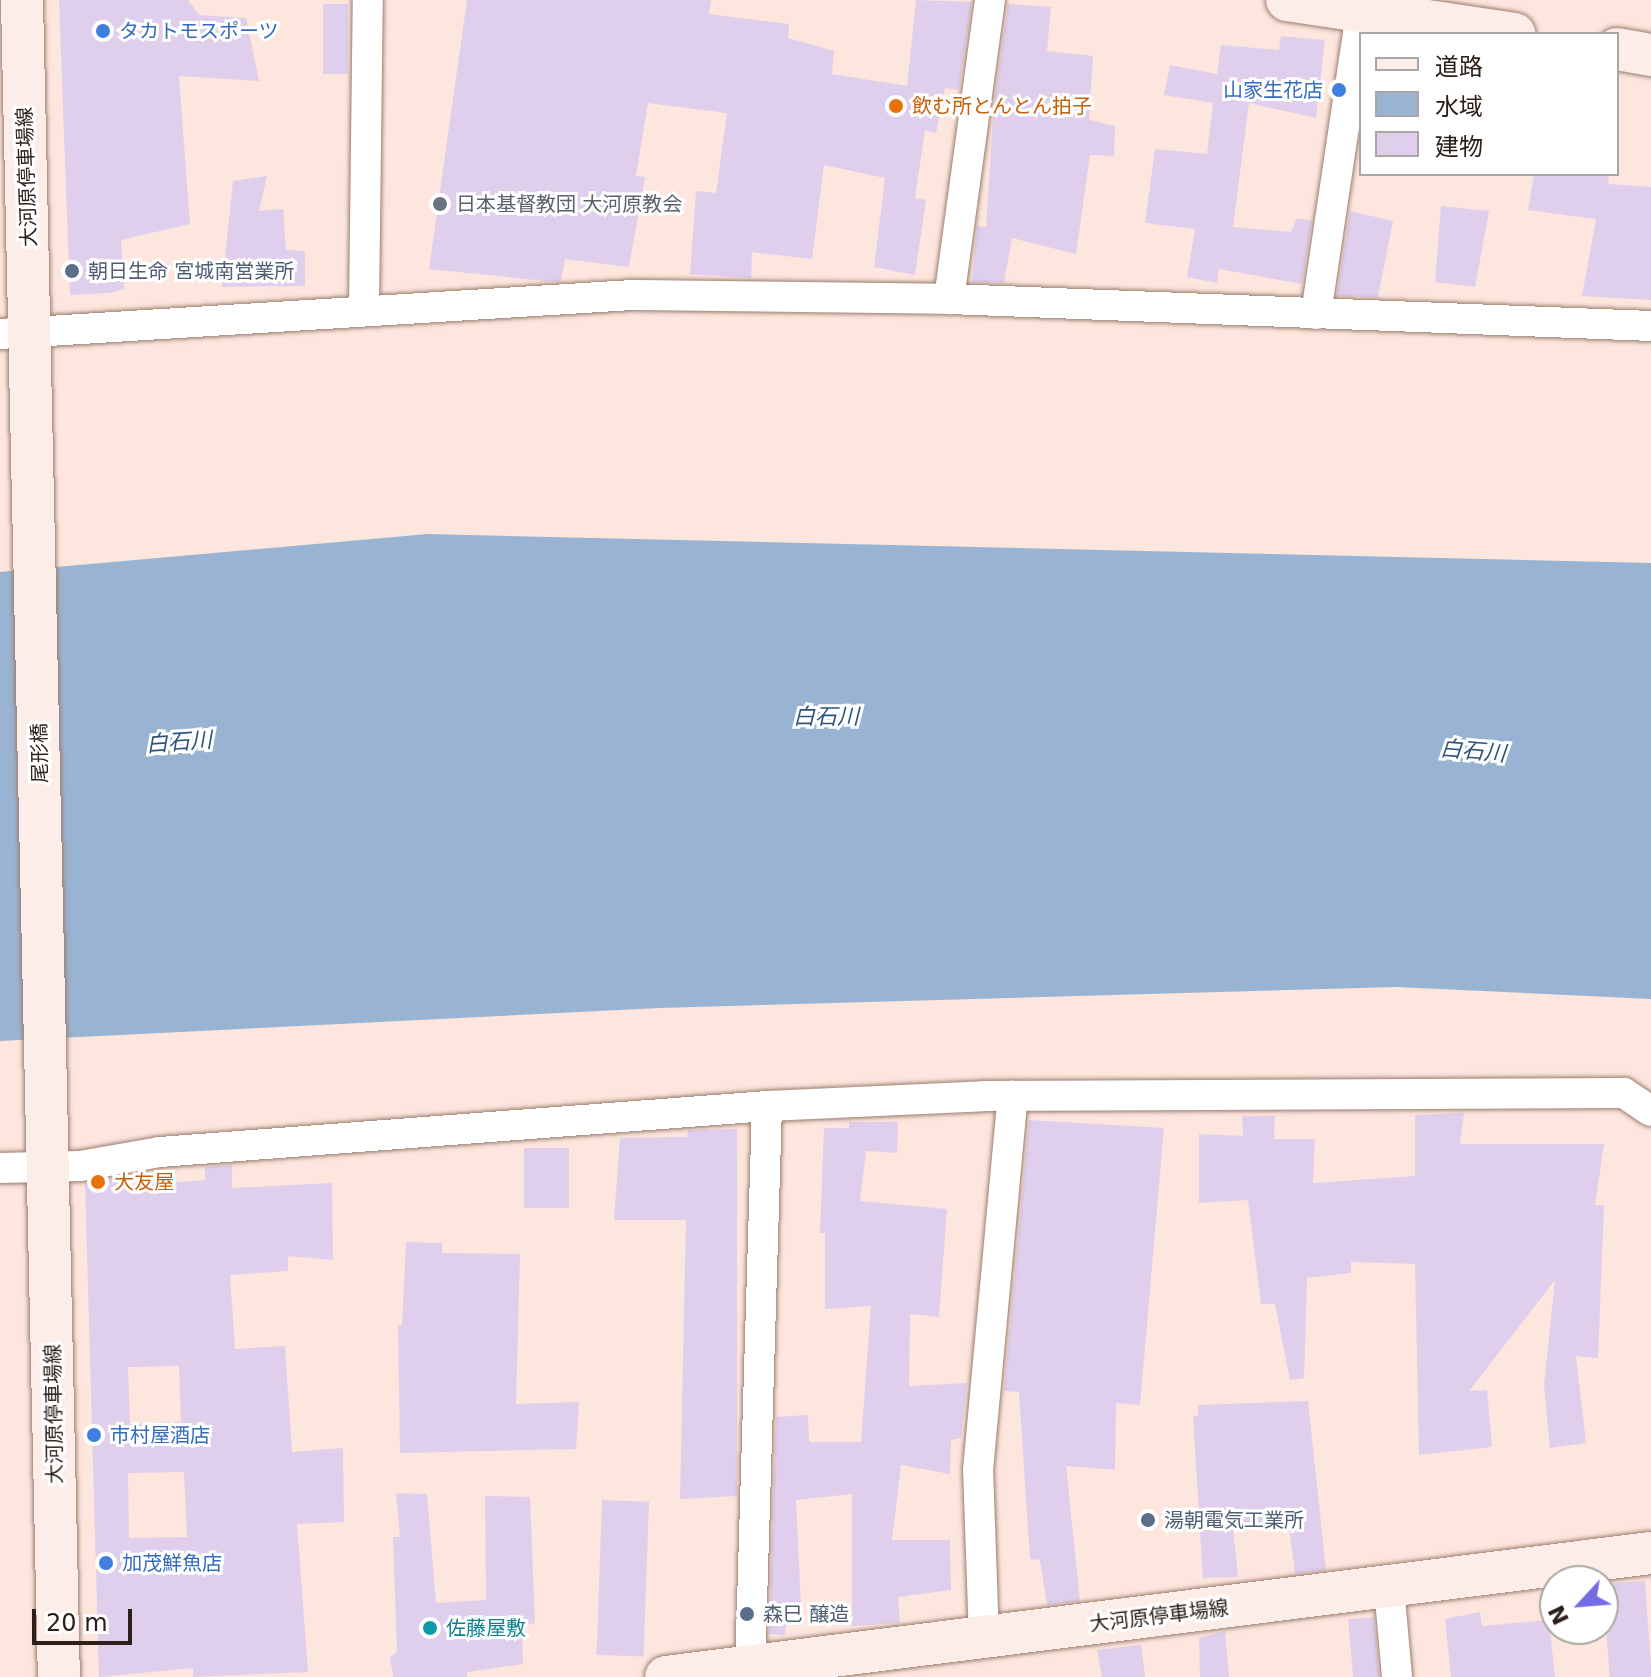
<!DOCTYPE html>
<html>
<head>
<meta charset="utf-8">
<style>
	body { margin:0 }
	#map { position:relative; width:1651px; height:1677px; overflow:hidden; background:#fce6dd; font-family:"DejaVu Sans","Noto Sans JP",sans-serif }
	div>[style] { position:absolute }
	.water>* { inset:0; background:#99b4d2 }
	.building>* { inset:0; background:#dfcfed; transform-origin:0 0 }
	.roads { filter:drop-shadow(0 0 2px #9c7c6e) drop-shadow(0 0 2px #9c7c6e) }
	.street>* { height:30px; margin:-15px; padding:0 15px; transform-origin:15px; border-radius:15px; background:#fff }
	.secondary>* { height:42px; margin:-21px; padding:0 21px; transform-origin:21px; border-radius:21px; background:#fcede9 }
	.dots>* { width:22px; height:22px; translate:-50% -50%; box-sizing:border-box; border:4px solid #fff; border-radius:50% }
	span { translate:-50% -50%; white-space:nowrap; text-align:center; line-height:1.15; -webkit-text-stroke:6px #fff; paint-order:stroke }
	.shop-label { font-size:20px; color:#366cbe }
	.left { translate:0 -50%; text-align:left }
	.right { translate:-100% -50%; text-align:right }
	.food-label { font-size:20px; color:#c56008 }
	.street-label { font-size:20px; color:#2d201a }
	.worship-label { font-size:20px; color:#5b616d }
	.service-label { font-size:20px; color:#4e5e75 }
	.culture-label { font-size:20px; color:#0d838f }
	.water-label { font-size:22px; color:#2f557f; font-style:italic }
	.legend { position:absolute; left:1359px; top:32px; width:260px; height:144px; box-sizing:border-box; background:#fff; border:2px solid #aba6a3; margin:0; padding:10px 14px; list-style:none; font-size:24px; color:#2d201a }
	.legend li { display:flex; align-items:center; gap:16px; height:40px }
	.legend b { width:40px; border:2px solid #aba6a3 }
	.north { position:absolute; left:1539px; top:1565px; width:80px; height:80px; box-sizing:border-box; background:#fff; border:2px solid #aba6a3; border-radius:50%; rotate:244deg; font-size:22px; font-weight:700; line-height:32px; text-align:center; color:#2d201a }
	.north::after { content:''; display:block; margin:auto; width:28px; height:36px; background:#756be5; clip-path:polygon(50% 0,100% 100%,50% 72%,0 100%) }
	.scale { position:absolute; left:32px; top:1609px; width:100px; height:36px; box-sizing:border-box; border:4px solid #2d201a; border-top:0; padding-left:10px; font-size:24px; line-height:28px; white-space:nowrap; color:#2d201a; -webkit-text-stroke:6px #fff; paint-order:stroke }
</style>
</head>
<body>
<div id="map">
	<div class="water">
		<div style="clip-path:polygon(428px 534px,1651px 563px,1651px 999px,1396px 987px,659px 1008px,0 1041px,0 572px)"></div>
	</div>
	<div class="building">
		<div style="clip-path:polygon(59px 0,188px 0,199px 15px,246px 18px,259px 81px,179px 76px,190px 224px,121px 240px,124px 289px,109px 293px,70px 295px)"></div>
		<div style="clip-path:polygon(467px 0,711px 0,709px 14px,789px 24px,788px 38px,834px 51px,832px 74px,907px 86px,916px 0,972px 2px,959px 90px,945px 88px,936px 133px,925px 130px,915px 198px,926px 200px,915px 275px,874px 267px,885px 178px,824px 165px,812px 259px,752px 252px,751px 278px,690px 274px,696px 191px,716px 193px,727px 113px,648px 103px,636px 176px,645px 177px,629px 267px,565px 259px,561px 281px,555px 282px,429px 269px)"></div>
		<div style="left:323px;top:4px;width:25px;height:70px"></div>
		<div style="clip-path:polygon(1008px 4px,1051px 7px,1047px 51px,1093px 56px,1089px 120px,1115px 126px,1114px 156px,1090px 155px,1076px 254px,1012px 238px,1004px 283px,972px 282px,977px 226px,986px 227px,994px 105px)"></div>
		<div style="clip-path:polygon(1281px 36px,1325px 40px,1316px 118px,1249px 103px,1233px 227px,1291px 232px,1297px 218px,1312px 221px,1302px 284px,1219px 269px,1217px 283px,1187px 277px,1195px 229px,1145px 223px,1155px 149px,1207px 154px,1213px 103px,1164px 95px,1170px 65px,1217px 74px,1221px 45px,1279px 50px)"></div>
		<div style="clip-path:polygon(1534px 174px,1609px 174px,1608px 184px,1651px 187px,1651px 300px,1582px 296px,1596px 219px,1528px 210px)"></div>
		<div style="clip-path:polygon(267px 176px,259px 211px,283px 209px,286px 250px,305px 251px,305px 286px,222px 287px,233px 181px)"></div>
		<div style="clip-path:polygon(1441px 206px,1489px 211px,1475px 287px,1435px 282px)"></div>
		<div style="clip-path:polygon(1350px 211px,1393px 221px,1378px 297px,1337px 296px)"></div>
		<div style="clip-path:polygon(1464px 1113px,1460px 1144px,1604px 1144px,1595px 1205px,1604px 1205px,1598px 1358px,1576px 1356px,1586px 1443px,1550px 1448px,1544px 1386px,1555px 1280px,1469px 1391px,1487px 1390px,1492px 1447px,1419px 1455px,1415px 1264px,1351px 1262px,1351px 1273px,1307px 1278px,1304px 1378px,1290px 1380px,1275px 1304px,1261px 1304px,1248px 1200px,1199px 1203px,1199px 1134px,1243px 1136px,1242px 1116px,1275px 1116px,1274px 1139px,1315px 1139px,1313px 1183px,1415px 1176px,1415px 1115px)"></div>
		<div style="clip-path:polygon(1029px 1120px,1164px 1128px,1140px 1405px,1116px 1403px,1115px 1470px,1066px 1466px,1080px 1601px,1047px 1605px,1040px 1560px,1030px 1559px,1019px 1392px,1004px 1391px)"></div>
		<div style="clip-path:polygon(849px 1122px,898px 1122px,897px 1153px,866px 1151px,860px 1201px,947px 1209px,939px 1317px,910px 1314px,909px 1386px,967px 1383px,961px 1438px,951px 1440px,950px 1474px,901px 1465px,892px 1540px,950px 1540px,951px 1590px,898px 1597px,900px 1623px,852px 1626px,852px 1494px,796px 1500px,801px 1607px,787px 1610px,785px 1635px,769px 1634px,776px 1417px,808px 1415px,809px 1442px,861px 1442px,871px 1306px,825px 1309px,825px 1233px,820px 1233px,824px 1128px,849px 1128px)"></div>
		<div style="clip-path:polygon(737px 1129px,737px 1496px,680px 1499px,686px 1220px,614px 1220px,620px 1138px,687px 1137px,688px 1130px)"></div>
		<div style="left:524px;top:1148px;width:45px;height:60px"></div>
		<div style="clip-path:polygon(evenodd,232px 1165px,232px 1188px,332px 1183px,333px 1260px,288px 1256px,288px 1271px,230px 1275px,235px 1349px,285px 1346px,292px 1452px,343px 1448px,344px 1522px,297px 1524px,308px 1672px,193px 1677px,193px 1668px,99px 1677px,85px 1183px,126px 1176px,126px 1186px,205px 1180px,205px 1167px,232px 1165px,179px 1366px,181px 1422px,130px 1424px,128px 1367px,179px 1366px,232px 1165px,184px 1472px,187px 1537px,129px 1538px,128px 1473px,184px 1472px)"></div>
		<div style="clip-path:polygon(406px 1242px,442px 1243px,442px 1253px,520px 1254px,516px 1404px,579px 1402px,576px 1449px,400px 1453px,398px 1325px,402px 1325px)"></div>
		<div style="clip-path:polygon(1308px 1401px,1326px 1570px,1295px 1574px,1288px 1519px,1233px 1528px,1238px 1577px,1203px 1578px,1193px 1416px,1198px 1416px,1198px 1405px)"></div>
		<div style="clip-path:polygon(396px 1493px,427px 1494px,436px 1603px,486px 1600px,485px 1496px,530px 1497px,535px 1623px,522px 1627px,523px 1664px,467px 1672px,467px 1677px,393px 1677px,390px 1657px,397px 1652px,393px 1537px,400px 1537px)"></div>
		<div style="left:602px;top:1500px;width:47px;height:155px;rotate:2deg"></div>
		<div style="left:1645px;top:1581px;width:96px;height:42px;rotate:86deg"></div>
		<div style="clip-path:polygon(1480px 1612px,1482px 1626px,1549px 1620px,1555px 1677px,1451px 1677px,1445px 1619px)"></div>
		<div style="left:1374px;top:1617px;width:60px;height:26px;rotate:85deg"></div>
		<div style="clip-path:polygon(1225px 1631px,1229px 1677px,1200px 1677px,1199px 1638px)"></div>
		<div style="clip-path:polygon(1141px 1645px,1145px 1677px,1102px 1677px,1097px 1650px)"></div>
	</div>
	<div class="roads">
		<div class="street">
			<div style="left:949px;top:299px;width:302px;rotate:-82.2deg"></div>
			<div style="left:364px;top:308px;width:308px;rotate:-89.3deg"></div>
			<div style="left:1316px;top:314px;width:317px;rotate:-81.5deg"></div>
			<div style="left:0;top:334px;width:634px;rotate:-3.53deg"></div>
			<div style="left:633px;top:295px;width:316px;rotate:0.7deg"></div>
			<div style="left:949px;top:299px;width:703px;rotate:2.2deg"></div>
			<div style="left:0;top:1168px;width:80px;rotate:-1.4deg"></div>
			<div style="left:80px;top:1166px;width:81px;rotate:-9.9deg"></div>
			<div style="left:160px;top:1152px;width:609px;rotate:-4.33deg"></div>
			<div style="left:767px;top:1106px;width:217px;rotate:-2.6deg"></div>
			<div style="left:984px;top:1096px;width:640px;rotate:-0.27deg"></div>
			<div style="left:1624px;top:1093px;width:32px;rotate:34deg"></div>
			<div style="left:1389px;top:1587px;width:90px;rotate:84.9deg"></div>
			<div style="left:984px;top:1639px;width:169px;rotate:-92deg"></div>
			<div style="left:978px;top:1470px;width:376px;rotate:-84.7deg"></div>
			<div style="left:750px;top:1669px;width:563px;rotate:-88.27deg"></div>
		</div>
		<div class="secondary">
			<div style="left:22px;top:0;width:1677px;rotate:88.74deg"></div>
			<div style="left:1287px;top:0;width:230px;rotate:8.5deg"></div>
			<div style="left:1617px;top:49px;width:35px;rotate:10deg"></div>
			<div style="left:666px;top:1677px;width:993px;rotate:-7.18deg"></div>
		</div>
	</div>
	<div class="dots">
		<div style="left:103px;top:31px;background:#3f7fe0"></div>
		<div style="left:1339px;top:90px;background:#3f7fe0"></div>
		<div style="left:896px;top:106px;background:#e8710a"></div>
		<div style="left:440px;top:204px;background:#6b7280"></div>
		<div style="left:72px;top:271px;background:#5c6f8a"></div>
		<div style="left:98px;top:1182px;background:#e8710a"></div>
		<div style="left:94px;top:1435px;background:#3f7fe0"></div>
		<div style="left:1148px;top:1520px;background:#5c6f8a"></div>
		<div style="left:106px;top:1563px;background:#3f7fe0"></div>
		<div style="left:747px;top:1614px;background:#5c6f8a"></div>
		<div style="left:430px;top:1628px;background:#0f9aa8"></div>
	</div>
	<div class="shop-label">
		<span class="left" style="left:119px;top:31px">タカトモスポーツ</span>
		<span class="right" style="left:1323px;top:90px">山家生花店</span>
		<span class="left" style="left:110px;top:1435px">市村屋酒店</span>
		<span class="left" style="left:122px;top:1563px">加茂鮮魚店</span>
	</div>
	<div class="food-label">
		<span class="left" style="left:912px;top:106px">飲む所とんとん拍子</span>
		<span class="left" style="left:114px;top:1182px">大友屋</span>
	</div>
	<div class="street-label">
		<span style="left:27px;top:177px;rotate:-92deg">大河原停車場線</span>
		<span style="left:40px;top:753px;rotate:-91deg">尾形橋</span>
		<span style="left:54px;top:1414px;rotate:-91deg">大河原停車場線</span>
		<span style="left:1159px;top:1616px;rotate:-7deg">大河原停車場線</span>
	</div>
	<div class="worship-label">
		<span class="left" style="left:456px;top:204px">日本基督教団 大河原教会</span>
	</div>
	<div class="service-label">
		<span class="left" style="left:88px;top:271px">朝日生命 宮城南営業所</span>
		<span class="left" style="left:1164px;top:1520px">湯朝電気工業所</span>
		<span class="left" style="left:763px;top:1614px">森巳 醸造</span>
	</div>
	<div class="culture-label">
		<span class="left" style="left:446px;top:1628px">佐藤屋敷</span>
	</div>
	<div class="water-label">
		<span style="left:826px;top:717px">白石川</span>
		<span style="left:179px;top:742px;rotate:-4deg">白石川</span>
		<span style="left:1473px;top:751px;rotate:5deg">白石川</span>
	</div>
	<ul class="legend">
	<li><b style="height:10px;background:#fcede9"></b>道路</li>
	<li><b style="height:22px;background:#99b4d2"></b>水域</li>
	<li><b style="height:22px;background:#dfcfed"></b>建物</li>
	</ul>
	<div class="north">N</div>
	<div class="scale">20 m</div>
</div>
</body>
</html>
